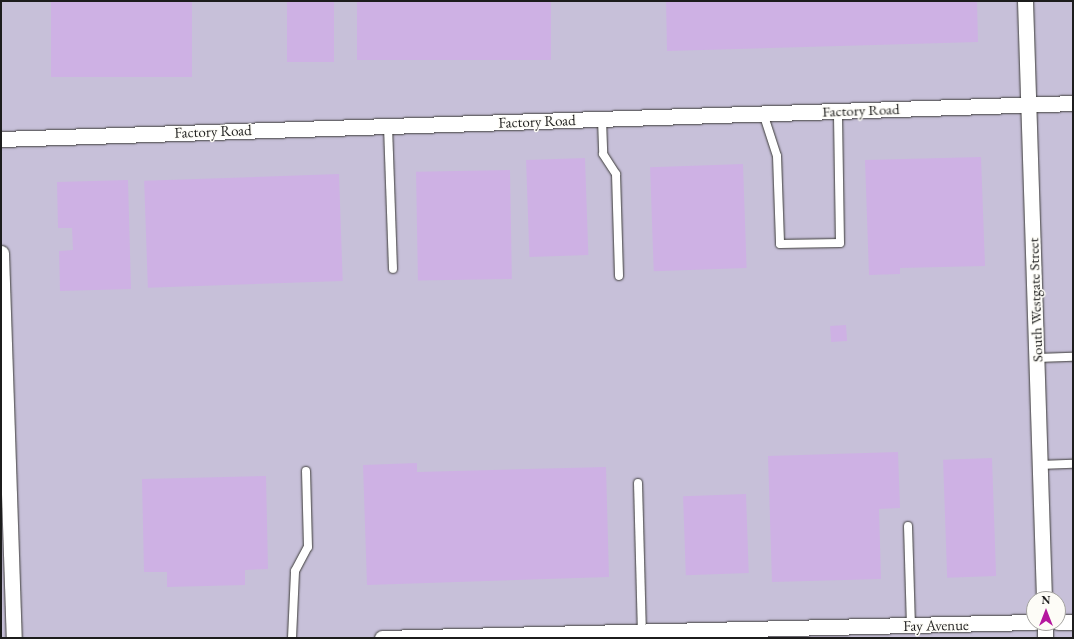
<!DOCTYPE html>
<html>
<head>
<meta charset="utf-8">
<style>
	body { margin:0 }
	#map { position:relative; width:1074px; height:639px; overflow:hidden; background:#f3edd9; font-family:"EB Garamond",serif }
	div>[style] { position:absolute }
	.industrial>* { inset:0; background:#c7c0d9 }
	.building>* { inset:0; background:#ceb1e4; transform-origin:0 0 }
	.roads { filter:drop-shadow(0 0 1px #3c3b38) drop-shadow(0 0 1px #3c3b38) }
	.lane>* { height:8px; margin:-4px; padding:0 4px; transform-origin:4px; border-radius:4px; background:#fff }
	.street>* { height:15px; margin:-7.5px; padding:0 7.5px; transform-origin:7.5px; border-radius:7.5px; background:#fff }
	span { translate:-50% -50%; white-space:nowrap; text-align:center; line-height:1.15; -webkit-text-stroke:3px #fdfcf7; paint-order:stroke }
	.street-label { font-size:15px; color:#1c1c1c }
	.frame { position:absolute; inset:0; border:2px solid #1c1c1c; pointer-events:none }
	.north { position:absolute; left:1026px; top:591px; width:40px; height:40px; box-sizing:border-box; background:#fdfcf7; border:1px solid #a3a29f; border-radius:50%; rotate:0deg; font-size:11px; font-weight:700; line-height:16px; text-align:center; color:#1c1c1c }
	.north::after { content:''; display:block; margin:auto; width:14px; height:18px; background:#b5179e; clip-path:polygon(50% 0,100% 100%,50% 72%,0 100%) }
</style>
</head>
<body>
<div id="map">
	<div class="industrial">
		<div style="clip-path:polygon(evenodd,1px 1px,1073px 1px,1073px 638px,1px 638px,1px 1px,1034px 599px,1058px 599px,1058px 623px,1034px 623px,1034px 599px)"></div>
	</div>
	<div class="building">
		<div style="left:51px;top:1px;width:141px;height:76px"></div>
		<div style="left:287px;top:1px;width:47px;height:61px"></div>
		<div style="left:357px;top:1px;width:194px;height:59px"></div>
		<div style="clip-path:polygon(666px 1px,977px 1px,978px 42px,667px 51px)"></div>
		<div style="clip-path:polygon(981px 157px,985px 266px,900px 268px,900px 274px,869px 275px,865px 160px)"></div>
		<div style="left:585px;top:158px;width:97px;height:59px;rotate:88deg"></div>
		<div style="left:743px;top:164px;width:104px;height:93px;rotate:88deg"></div>
		<div style="left:510px;top:170px;width:109px;height:94px;rotate:89deg"></div>
		<div style="left:339px;top:174px;width:107px;height:195px;rotate:88deg"></div>
		<div style="clip-path:polygon(128px 180px,131px 289px,60px 291px,59px 251px,73px 250px,72px 228px,58px 228px,57px 182px)"></div>
		<div style="left:846px;top:325px;width:16px;height:16px;rotate:86deg"></div>
		<div style="clip-path:polygon(898px 452px,900px 508px,879px 509px,881px 579px,772px 582px,768px 456px)"></div>
		<div style="left:992px;top:458px;width:118px;height:49px;rotate:88deg"></div>
		<div style="clip-path:polygon(417px 463px,417px 472px,606px 467px,609px 577px,367px 585px,363px 465px)"></div>
		<div style="clip-path:polygon(266px 476px,268px 569px,245px 570px,245px 585px,167px 587px,167px 572px,144px 572px,142px 479px)"></div>
		<div style="left:746px;top:494px;width:79px;height:63px;rotate:88deg"></div>
	</div>
	<div class="roads">
		<div class="lane">
			<div style="left:763px;top:113px;width:45px;rotate:72deg"></div>
			<div style="left:777px;top:156px;width:88px;rotate:88deg"></div>
			<div style="left:780px;top:244px;width:60px;rotate:-1deg"></div>
			<div style="left:840px;top:243px;width:132px;rotate:-90.9deg"></div>
			<div style="left:602px;top:119px;width:35px;rotate:88deg"></div>
			<div style="left:603px;top:154px;width:24px;rotate:57deg"></div>
			<div style="left:616px;top:174px;width:102px;rotate:88.3deg"></div>
			<div style="left:388px;top:126px;width:143px;rotate:88deg"></div>
			<div style="left:1037px;top:358px;width:36px;rotate:-2deg"></div>
			<div style="left:1039px;top:465px;width:34px;rotate:-2deg"></div>
			<div style="left:638px;top:483px;width:149px;rotate:88.5deg"></div>
			<div style="left:908px;top:526px;width:99px;rotate:88.3deg"></div>
			<div style="left:292px;top:638px;width:67px;rotate:-87.4deg"></div>
			<div style="left:295px;top:571px;width:27px;rotate:-62deg"></div>
			<div style="left:308px;top:547px;width:76px;rotate:-91.5deg"></div>
		</div>
		<div class="street">
			<div style="left:1025px;top:1px;width:598px;rotate:88.18deg"></div>
			<div style="left:1px;top:139px;width:1073px;rotate:-1.92deg"></div>
			<div style="left:1px;top:253px;width:385px;rotate:88.1deg"></div>
			<div style="left:1058px;top:622px;width:15px"></div>
			<div style="left:1045px;top:623px;width:15px;rotate:90deg"></div>
			<div style="left:382px;top:638px;width:652px;rotate:-1.41deg"></div>
		</div>
	</div>
	<div class="street-label">
		<span style="left:861px;top:110px;rotate:-2deg">Factory Road</span>
		<span style="left:537px;top:121px;rotate:-2deg">Factory Road</span>
		<span style="left:213px;top:131px;rotate:-2deg">Factory Road</span>
		<span style="left:1035px;top:300px;rotate:-92deg">South Westgate Street</span>
		<span style="left:936px;top:625px;rotate:-1deg">Fay Avenue</span>
	</div>
	<div class="frame"></div>
	<div class="north">N</div>
</div>
</body>
</html>
